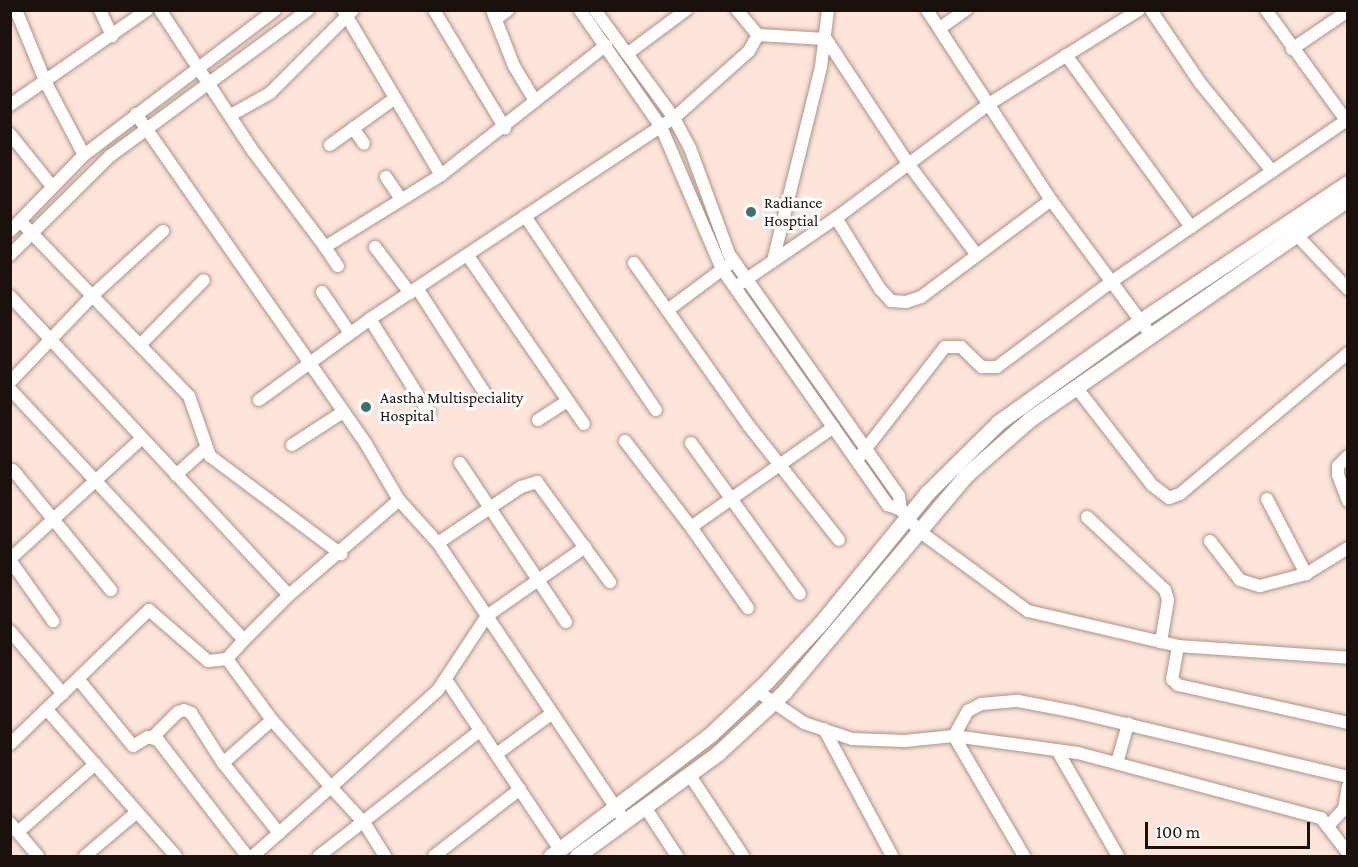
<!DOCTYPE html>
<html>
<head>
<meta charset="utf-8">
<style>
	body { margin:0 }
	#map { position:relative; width:1358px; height:867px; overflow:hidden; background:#fde5d9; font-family:"Crimson Pro",serif }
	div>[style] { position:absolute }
	.roads { filter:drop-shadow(0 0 2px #af9386) drop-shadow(0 0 2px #af9386) }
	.minor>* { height:12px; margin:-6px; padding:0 6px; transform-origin:6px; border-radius:6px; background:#fff }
	.major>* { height:15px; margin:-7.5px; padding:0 7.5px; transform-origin:7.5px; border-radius:7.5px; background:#fff }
	.dots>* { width:16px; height:16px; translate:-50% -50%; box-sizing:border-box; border:3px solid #fff; border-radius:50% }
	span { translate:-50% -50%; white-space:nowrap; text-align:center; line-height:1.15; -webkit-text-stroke:6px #fff; paint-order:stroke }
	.poi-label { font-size:16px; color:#1a100c }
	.left { translate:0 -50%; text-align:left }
	.frame { position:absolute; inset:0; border:12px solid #1a100c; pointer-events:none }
	.scale { position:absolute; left:1145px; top:822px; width:165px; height:27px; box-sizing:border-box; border:3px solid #1a100c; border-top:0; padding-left:8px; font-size:18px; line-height:21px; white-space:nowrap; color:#1a100c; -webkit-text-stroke:4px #fff; paint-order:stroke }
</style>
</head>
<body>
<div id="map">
	<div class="roads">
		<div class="minor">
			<div style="left:16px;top:10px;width:79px;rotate:67.7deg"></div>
			<div style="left:46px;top:83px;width:81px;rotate:62.2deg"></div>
			<div style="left:100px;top:10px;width:29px;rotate:65deg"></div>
			<div style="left:160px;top:10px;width:169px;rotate:56.6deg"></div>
			<div style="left:253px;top:151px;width:120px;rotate:53.1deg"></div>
			<div style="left:325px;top:247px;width:137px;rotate:-31.8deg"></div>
			<div style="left:441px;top:175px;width:210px;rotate:-38.2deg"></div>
			<div style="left:343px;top:10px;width:192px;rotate:59.3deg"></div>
			<div style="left:434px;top:10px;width:138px;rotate:59deg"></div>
			<div style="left:492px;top:10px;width:60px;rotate:68.6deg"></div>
			<div style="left:514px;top:66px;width:41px;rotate:59deg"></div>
			<div style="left:580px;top:10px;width:142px;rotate:55.3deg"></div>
			<div style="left:661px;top:127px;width:155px;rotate:66.8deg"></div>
			<div style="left:722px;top:269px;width:289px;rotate:54.9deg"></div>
			<div style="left:888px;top:505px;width:14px;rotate:21deg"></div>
			<div style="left:901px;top:510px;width:28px;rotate:49deg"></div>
			<div style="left:919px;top:531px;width:135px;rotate:36.3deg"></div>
			<div style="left:1028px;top:611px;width:154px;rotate:13.1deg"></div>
			<div style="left:1178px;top:646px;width:170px;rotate:4deg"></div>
			<div style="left:595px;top:10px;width:134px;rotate:53.8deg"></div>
			<div style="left:674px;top:118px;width:34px;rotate:62deg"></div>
			<div style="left:690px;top:148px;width:113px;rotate:69.8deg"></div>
			<div style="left:729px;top:254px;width:296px;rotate:54.9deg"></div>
			<div style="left:899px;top:496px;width:14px;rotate:82deg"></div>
			<div style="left:737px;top:10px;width:33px;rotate:50deg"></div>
			<div style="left:758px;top:35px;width:68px;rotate:3.4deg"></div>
			<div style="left:826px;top:39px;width:147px;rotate:56.6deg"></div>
			<div style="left:907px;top:162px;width:115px;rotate:53.1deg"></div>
			<div style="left:927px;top:10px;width:227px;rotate:56.9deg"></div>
			<div style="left:1051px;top:200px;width:168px;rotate:53.5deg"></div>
			<div style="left:1151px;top:10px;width:89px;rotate:56deg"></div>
			<div style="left:1201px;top:84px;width:112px;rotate:50.8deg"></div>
			<div style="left:1266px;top:10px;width:140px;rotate:54deg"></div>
			<div style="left:496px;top:19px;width:15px;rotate:-37deg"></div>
			<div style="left:940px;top:28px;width:32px;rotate:-35deg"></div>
			<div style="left:1292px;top:49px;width:68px;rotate:-34.2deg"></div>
			<div style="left:627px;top:54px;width:74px;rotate:-36.7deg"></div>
			<div style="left:1066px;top:55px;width:213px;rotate:54deg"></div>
			<div style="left:10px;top:105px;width:167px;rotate:-34.7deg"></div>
			<div style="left:136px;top:114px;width:402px;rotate:55.1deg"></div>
			<div style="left:366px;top:444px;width:65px;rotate:59.5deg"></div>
			<div style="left:399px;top:500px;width:58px;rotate:47.8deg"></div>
			<div style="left:438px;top:543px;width:335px;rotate:56.1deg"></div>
			<div style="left:231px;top:115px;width:45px;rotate:-29.4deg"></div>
			<div style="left:270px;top:93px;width:117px;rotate:-45deg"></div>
			<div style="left:353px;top:128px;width:19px;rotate:55deg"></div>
			<div style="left:10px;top:134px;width:65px;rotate:51.2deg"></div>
			<div style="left:330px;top:145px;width:79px;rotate:-35.7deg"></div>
			<div style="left:386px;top:177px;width:27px;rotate:56deg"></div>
			<div style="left:525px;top:216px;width:234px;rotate:56deg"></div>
			<div style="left:836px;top:218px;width:84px;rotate:58.2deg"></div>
			<div style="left:880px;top:289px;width:16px;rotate:47deg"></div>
			<div style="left:891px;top:301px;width:15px;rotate:4deg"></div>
			<div style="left:906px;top:302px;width:16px;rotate:-18deg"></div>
			<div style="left:921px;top:297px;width:162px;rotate:-36.7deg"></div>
			<div style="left:20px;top:221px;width:243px;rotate:46deg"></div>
			<div style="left:189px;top:396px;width:64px;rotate:70.7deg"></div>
			<div style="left:210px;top:456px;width:164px;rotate:36.8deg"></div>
			<div style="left:1291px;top:229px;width:83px;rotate:46.5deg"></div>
			<div style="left:10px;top:231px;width:106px;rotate:-45.8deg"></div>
			<div style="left:84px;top:155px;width:240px;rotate:-37.2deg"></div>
			<div style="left:325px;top:247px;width:23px;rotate:56deg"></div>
			<div style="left:375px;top:247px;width:58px;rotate:52.7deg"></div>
			<div style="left:10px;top:255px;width:141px;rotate:-44.7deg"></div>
			<div style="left:110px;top:156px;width:246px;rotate:-36.4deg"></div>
			<div style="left:468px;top:256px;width:204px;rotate:55.4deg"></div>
			<div style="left:773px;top:261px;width:200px;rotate:-76.1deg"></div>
			<div style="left:821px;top:67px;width:57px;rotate:-83deg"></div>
			<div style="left:634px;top:263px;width:199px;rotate:54.8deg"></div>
			<div style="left:749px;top:426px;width:145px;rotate:51.7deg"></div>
			<div style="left:741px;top:283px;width:115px;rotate:-34.4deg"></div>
			<div style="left:836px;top:218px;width:191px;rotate:-36.7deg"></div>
			<div style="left:989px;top:104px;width:177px;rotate:-32.1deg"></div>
			<div style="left:417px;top:288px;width:127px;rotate:57.2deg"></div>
			<div style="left:322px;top:292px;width:50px;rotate:55.7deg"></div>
			<div style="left:10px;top:296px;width:409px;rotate:47deg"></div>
			<div style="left:289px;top:595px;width:64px;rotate:135deg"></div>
			<div style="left:669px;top:309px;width:74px;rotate:-36.7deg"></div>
			<div style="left:370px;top:319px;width:111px;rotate:57.9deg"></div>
			<div style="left:142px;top:343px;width:88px;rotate:-45.5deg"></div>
			<div style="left:10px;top:382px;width:120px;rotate:-46.3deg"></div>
			<div style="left:93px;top:295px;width:95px;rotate:-42.4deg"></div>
			<div style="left:1076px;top:387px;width:124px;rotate:52.2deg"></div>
			<div style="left:1152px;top:485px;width:21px;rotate:37deg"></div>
			<div style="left:1169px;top:498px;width:12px;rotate:-20deg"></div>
			<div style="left:1180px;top:494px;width:219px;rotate:-40deg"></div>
			<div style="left:10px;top:389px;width:343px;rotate:47deg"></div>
			<div style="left:244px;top:640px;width:25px;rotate:132deg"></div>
			<div style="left:227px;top:659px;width:19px;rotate:174deg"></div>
			<div style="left:208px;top:661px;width:78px;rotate:-139.2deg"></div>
			<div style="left:149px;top:610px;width:193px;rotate:136deg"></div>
			<div style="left:259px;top:400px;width:137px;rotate:-36.1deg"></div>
			<div style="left:370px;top:319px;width:364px;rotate:-33.5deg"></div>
			<div style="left:674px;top:118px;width:101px;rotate:-41.8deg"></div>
			<div style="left:749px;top:51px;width:18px;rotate:-61deg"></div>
			<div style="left:538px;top:420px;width:35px;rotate:-33deg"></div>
			<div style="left:625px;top:441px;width:108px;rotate:52.5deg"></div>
			<div style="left:691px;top:527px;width:174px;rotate:-35deg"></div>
			<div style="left:691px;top:443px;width:186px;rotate:54.2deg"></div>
			<div style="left:292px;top:445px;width:61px;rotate:-32.9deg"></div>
			<div style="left:1348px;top:456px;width:14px;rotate:135deg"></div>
			<div style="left:1338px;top:466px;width:9px;rotate:90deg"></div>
			<div style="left:1338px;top:475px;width:28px;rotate:69deg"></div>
			<div style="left:857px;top:460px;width:143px;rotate:-52.1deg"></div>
			<div style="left:945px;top:347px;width:16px"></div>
			<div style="left:961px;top:347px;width:29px;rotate:44deg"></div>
			<div style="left:982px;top:367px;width:15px"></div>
			<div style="left:997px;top:367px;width:142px;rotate:-36.7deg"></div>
			<div style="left:1111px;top:282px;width:288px;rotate:-34.5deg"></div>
			<div style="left:460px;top:463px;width:191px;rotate:56.3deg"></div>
			<div style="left:13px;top:470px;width:155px;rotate:50.8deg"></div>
			<div style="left:176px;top:475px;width:39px;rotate:-42deg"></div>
			<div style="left:1267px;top:499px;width:85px;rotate:62.5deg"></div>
			<div style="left:1087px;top:517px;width:107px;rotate:43.1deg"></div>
			<div style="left:1165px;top:590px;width:10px;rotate:73deg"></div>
			<div style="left:1168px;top:600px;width:43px;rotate:99.5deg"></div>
			<div style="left:691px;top:527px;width:99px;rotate:54.9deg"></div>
			<div style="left:1210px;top:541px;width:49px;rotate:52.4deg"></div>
			<div style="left:1240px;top:580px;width:21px;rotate:17deg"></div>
			<div style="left:1260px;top:586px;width:48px;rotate:-14.6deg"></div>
			<div style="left:1306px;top:574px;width:49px;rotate:-31.8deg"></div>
			<div style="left:438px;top:543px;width:100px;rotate:-34deg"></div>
			<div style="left:521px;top:487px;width:17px;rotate:-17deg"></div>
			<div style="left:537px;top:482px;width:124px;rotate:53.9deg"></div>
			<div style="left:10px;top:559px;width:179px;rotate:-42.5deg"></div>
			<div style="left:10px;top:560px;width:75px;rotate:54.8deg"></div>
			<div style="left:289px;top:595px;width:145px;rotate:-40.8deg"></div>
			<div style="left:10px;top:631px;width:82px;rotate:49.9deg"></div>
			<div style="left:1178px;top:646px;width:34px;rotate:100deg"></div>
			<div style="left:1172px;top:679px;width:8px;rotate:45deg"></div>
			<div style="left:1178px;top:685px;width:174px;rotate:12.6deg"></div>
			<div style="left:227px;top:659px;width:76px;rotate:53.6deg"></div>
			<div style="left:272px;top:720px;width:89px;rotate:48.6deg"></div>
			<div style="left:331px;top:787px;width:144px;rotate:-42.2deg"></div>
			<div style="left:438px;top:690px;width:89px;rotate:-56.5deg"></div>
			<div style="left:487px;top:616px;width:120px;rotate:-35.1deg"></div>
			<div style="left:79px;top:680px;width:85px;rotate:50.7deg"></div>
			<div style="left:133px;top:746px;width:17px;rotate:-31deg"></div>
			<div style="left:148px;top:737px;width:10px;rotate:17deg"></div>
			<div style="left:158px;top:740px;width:146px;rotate:52.5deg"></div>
			<div style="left:447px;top:681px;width:203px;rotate:56.2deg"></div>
			<div style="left:757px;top:691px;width:57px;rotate:34.2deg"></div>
			<div style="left:804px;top:723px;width:51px;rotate:18.4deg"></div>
			<div style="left:852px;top:739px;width:53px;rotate:2.2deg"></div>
			<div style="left:905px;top:741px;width:49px;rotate:-5.8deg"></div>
			<div style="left:954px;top:736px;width:125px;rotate:7.8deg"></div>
			<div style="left:1078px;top:753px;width:252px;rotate:15deg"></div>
			<div style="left:1321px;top:818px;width:44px;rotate:52.4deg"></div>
			<div style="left:48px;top:711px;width:193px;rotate:48.6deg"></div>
			<div style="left:824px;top:729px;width:144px;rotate:61.8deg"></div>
			<div style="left:153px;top:737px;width:35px;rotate:-45deg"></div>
			<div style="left:178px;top:712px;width:6px;rotate:-18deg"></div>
			<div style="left:184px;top:710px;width:8px;rotate:23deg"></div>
			<div style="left:191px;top:713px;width:59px;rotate:57.4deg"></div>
			<div style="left:223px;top:763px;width:90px;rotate:51.3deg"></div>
			<div style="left:1057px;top:750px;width:122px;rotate:60.1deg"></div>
			<div style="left:498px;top:753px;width:66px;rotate:-36.3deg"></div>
			<div style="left:223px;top:763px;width:65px;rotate:-41.3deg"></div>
			<div style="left:1117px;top:763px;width:41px;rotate:-74.2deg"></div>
			<div style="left:689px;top:774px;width:98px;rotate:56.6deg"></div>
			<div style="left:645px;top:807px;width:59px;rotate:56.9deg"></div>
			<div style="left:10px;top:823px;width:43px;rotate:49.7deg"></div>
			<div style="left:1329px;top:825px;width:22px;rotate:-47deg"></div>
			<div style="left:1344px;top:809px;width:23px;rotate:-80deg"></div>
			<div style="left:18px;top:832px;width:103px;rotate:-41.4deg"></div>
			<div style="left:85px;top:856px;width:68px;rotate:-40.2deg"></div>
			<div style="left:253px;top:856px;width:104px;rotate:-41.5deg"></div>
			<div style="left:331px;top:787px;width:50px;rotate:47.4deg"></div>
			<div style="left:365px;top:824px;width:38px;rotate:58deg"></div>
			<div style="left:319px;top:856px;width:205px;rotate:-37.9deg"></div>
			<div style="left:434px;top:856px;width:109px;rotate:-37.9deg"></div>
			<div style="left:1024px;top:856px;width:139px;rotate:-120.3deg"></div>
			<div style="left:954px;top:736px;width:29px;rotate:-61deg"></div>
			<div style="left:968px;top:711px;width:15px;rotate:-28deg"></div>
			<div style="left:981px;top:704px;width:37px;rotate:-5deg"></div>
			<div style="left:1018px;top:701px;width:54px;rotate:10.7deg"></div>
			<div style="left:1071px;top:711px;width:285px;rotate:13.4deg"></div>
		</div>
		<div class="major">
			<div style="left:551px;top:856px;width:201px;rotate:-37.3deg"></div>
			<div style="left:711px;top:734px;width:77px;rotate:-43.4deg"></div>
			<div style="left:767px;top:681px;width:79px;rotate:-47deg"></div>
			<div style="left:821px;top:623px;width:168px;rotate:-50.8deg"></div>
			<div style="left:927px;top:493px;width:101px;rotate:-44.6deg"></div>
			<div style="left:999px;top:422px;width:173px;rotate:-35.6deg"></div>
			<div style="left:1140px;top:321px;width:250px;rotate:-33.6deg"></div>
			<div style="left:577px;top:856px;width:175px;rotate:-36.1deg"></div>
			<div style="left:718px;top:753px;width:90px;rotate:-42.7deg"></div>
			<div style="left:784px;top:692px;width:282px;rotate:-50deg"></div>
			<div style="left:965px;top:476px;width:86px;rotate:-41.2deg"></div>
			<div style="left:1030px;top:419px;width:387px;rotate:-34.7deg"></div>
		</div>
	</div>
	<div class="dots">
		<div style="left:751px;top:212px;background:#347769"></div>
		<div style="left:366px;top:407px;background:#347769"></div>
	</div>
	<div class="poi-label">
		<span class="left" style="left:764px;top:212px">Radiance<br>Hosptial</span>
		<span class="left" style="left:380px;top:407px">Aastha Multispeciality<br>Hospital</span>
	</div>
	<div class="frame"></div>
	<div class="scale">100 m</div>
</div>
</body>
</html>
